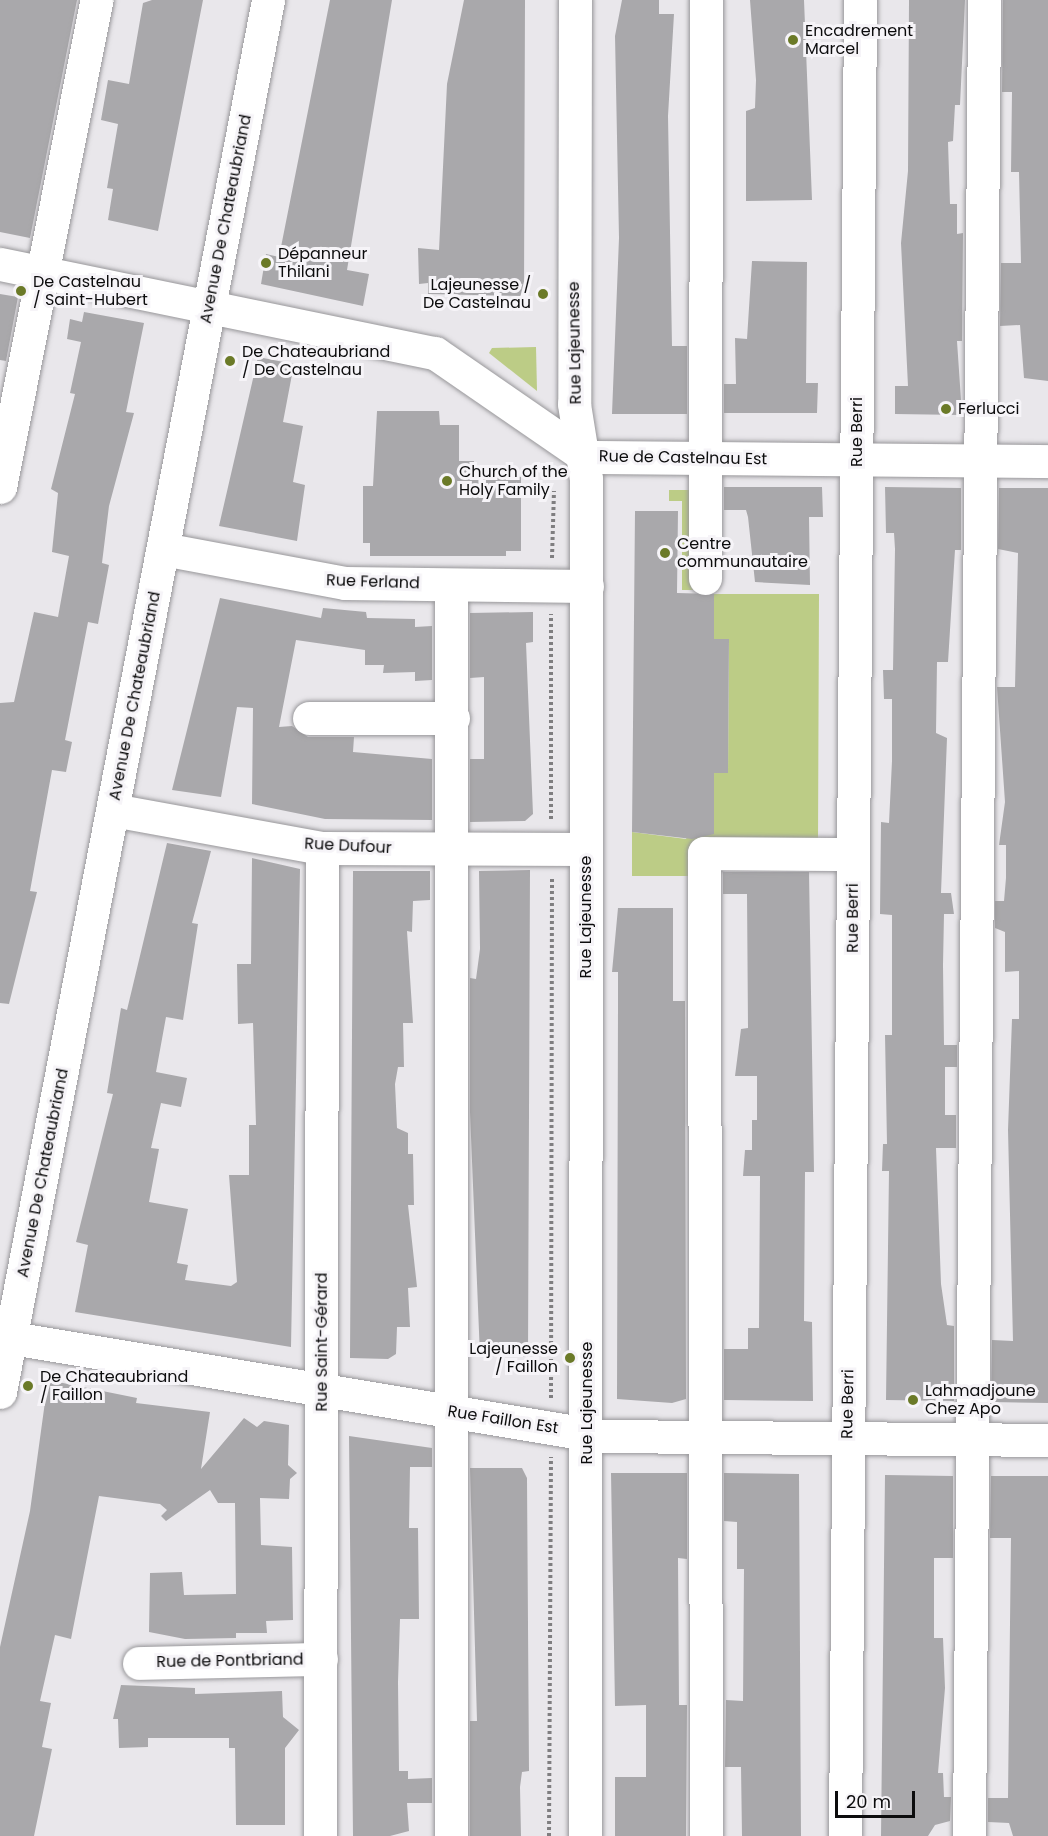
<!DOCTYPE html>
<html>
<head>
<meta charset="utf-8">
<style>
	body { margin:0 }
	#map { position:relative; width:1048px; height:1836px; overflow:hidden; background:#e9e7eb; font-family:Poppins,sans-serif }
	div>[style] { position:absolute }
	.green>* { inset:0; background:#bccc86 }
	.building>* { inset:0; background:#a9a8ab }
	.path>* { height:4px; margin-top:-2px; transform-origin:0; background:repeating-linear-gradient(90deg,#7f7e80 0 3px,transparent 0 6px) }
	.roads { filter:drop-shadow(0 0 2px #98979a) drop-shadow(0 0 2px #98979a) }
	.minor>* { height:33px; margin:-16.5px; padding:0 16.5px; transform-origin:16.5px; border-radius:16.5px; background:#fff }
	.major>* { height:33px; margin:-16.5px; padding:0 16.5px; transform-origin:16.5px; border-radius:16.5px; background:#fff }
	.dots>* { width:16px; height:16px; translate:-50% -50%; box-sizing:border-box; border:3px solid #f6f4f8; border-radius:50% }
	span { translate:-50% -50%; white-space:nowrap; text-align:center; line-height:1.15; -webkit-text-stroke:6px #f6f4f8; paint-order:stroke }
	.poi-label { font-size:16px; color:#0c0c0d }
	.left { translate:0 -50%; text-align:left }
	.right { translate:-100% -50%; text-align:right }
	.street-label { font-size:16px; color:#0c0c0d }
	.scale { position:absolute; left:835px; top:1791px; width:80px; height:27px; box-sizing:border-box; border:3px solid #0c0c0d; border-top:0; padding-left:8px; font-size:18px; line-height:21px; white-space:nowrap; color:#0c0c0d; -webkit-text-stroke:4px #f6f4f8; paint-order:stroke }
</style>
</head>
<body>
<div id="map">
	<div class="green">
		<div style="clip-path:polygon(536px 347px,537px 391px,489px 353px,492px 348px)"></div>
		<div style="clip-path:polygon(669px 490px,693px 490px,693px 590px,682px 590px,682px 501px,669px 501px)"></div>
		<div style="clip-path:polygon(714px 594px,819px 594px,818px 843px,694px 876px,632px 876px,632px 832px,686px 839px,714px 773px,728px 773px,729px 639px,714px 639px)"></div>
	</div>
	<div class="building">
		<div style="clip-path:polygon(0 0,77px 0,30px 238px,0 232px)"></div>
		<div style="clip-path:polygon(152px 0,203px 0,158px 231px,108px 220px,113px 189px,107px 188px,118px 124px,101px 120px,108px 80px,129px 84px,143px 3px)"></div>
		<div style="clip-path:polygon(330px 0,392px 0,347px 270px,369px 274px,363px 306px,261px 284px,266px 254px,279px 257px)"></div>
		<div style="clip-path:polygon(464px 0,525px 0,524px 296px,428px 294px,428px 283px,419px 284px,418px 248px,439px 250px,447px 84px)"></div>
		<div style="clip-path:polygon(622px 0,659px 0,659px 14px,674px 14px,668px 116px,672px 346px,687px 346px,687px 414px,612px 414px,619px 238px,615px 36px)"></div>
		<div style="clip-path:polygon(750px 0,804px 0,812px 200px,746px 201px,746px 111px,755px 108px,756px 80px)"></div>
		<div style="clip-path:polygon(909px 0,965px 0,960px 105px,955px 105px,953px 141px,948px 142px,950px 204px,957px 204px,957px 234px,963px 233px,962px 341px,957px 341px,962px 415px,895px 414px,895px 386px,908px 386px,901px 243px,908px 171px)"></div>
		<div style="clip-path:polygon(1003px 0,1048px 0,1048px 381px,1024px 378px,1020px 325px,1000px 326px,1001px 263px,1021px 263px,1019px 172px,1011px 172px,1012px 92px,1002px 92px)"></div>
		<div style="clip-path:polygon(752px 261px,807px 262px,806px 383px,818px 383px,817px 413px,724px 413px,724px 384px,736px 384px,735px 338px,747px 339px)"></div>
		<div style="clip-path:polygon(0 294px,18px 297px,6px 361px,0 360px)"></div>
		<div style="clip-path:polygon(84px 312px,144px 323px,126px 412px,134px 413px,109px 506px,102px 563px,109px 565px,98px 624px,88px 622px,65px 740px,72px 742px,66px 772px,52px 770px,30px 891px,37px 892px,9px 1004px,0 1003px,0 703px,14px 702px,34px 612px,58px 617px,69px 556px,52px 552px,58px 493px,51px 489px,75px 394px,70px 393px,81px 342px,67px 339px,70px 319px,82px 322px)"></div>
		<div style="clip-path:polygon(258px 357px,294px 364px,283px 422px,303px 426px,293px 482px,305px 485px,297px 541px,219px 526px)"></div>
		<div style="clip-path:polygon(377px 411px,439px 411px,440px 425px,459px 425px,459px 461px,474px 461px,474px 470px,521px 477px,521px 551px,506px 551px,506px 556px,370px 556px,370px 543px,363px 543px,363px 486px,373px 486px)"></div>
		<div style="clip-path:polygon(724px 487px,822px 487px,823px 517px,809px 517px,810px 585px,755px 582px,748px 517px,746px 510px,724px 510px)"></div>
		<div style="clip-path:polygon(885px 487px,961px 488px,961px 550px,955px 550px,948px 662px,937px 662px,936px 733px,947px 738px,941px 893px,951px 893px,954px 914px,944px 914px,943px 965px,944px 1045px,957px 1045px,957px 1067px,945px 1067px,945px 1115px,956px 1115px,956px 1148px,936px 1148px,941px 1284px,947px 1325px,954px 1326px,954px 1401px,886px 1400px,889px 1171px,882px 1171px,883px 1144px,887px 1144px,885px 1035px,892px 1035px,892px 915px,880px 914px,881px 822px,889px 823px,892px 761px,892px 699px,884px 699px,883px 670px,893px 670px,895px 549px,894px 533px,886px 533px)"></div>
		<div style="clip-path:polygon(999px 488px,1048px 488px,1048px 1403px,991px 1402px,992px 1340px,1013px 1341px,1008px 1130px,1012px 1019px,1019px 1019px,1019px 971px,1005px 972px,1005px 932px,995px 928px,995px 901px,1004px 901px,1006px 878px,1006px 845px,999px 845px,1005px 802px,997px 687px,1015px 687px,1018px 553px,998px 549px)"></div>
		<div style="clip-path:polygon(635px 511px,678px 511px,677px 593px,714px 594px,714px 639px,729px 639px,728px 773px,714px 773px,714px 834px,692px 839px,632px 832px)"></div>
		<div style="clip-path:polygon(220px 598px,321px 618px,323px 608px,366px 612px,367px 618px,415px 619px,415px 627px,432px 626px,432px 680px,415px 681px,415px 672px,383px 673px,384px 665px,365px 665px,365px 650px,296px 640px,279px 727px,292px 726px,308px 737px,354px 737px,353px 752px,432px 759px,432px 820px,325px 819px,252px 804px,253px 708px,237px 707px,221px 797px,172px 790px)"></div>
		<div style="clip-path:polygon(533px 612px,533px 642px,526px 643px,533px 814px,525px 821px,470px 822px,470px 759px,484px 759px,484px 677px,470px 678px,470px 613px)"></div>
		<div style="clip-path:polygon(167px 843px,211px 851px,192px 923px,198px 924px,183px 1020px,166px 1017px,156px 1072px,187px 1078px,181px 1107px,161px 1103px,151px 1148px,159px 1149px,149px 1202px,188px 1209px,177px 1263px,188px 1265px,185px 1280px,231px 1286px,237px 1282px,229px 1175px,249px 1175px,249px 1125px,256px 1125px,253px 1023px,238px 1024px,237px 964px,251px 964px,252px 858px,300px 869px,291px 1347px,75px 1312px,88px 1245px,76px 1242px,113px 1094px,107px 1093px,121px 1008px,127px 1010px)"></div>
		<div style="clip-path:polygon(530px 870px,528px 1357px,480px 1356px,470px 1112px,470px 978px,476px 979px,480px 949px,479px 871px)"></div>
		<div style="clip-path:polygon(353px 871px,430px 871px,430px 900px,413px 901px,412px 932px,407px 931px,413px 1023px,403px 1023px,404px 1067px,398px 1067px,395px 1084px,397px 1128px,408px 1133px,408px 1154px,413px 1154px,414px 1205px,408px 1205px,417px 1287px,408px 1288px,410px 1327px,397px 1327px,396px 1354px,388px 1359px,350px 1358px)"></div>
		<div style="clip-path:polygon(723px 872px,809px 872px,814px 1172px,805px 1172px,804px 1321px,812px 1322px,813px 1401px,724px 1400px,724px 1349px,748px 1349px,748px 1328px,759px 1328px,760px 1176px,743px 1176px,745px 1150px,752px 1150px,752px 1120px,757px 1120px,757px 1076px,735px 1076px,741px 1029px,748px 1028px,747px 894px,723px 894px)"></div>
		<div style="clip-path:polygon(618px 908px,673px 908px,673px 1001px,685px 1001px,686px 1399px,672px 1403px,617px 1399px,618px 1001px,618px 972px,612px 972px)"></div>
		<div style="clip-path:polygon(48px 1380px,137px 1398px,136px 1403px,210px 1412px,201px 1469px,244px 1418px,257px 1427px,264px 1421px,289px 1425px,288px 1465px,297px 1473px,290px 1479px,289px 1499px,260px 1498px,261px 1545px,292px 1547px,293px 1620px,266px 1621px,267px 1633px,236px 1633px,236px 1638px,185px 1639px,149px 1632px,150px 1573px,182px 1572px,184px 1595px,236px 1594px,235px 1503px,218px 1503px,210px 1490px,166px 1521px,161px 1516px,167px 1510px,160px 1504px,99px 1496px,71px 1639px,55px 1635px,40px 1701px,51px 1703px,42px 1747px,52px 1749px,34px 1836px,0 1836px,0 1647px,30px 1511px)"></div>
		<div style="clip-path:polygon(349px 1436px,432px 1448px,432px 1467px,410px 1467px,409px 1528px,418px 1528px,419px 1619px,400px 1619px,398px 1682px,399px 1771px,408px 1771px,408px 1779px,432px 1778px,432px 1803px,407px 1803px,409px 1831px,390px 1836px,353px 1836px)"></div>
		<div style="clip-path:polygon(470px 1468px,522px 1468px,527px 1478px,529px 1771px,522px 1772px,520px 1787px,521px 1836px,470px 1836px,470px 1721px,477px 1721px)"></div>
		<div style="clip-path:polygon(611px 1473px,687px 1473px,687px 1559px,678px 1558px,679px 1705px,687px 1705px,686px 1836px,615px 1836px,615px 1777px,646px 1777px,646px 1705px,615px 1706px)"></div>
		<div style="clip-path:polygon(724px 1473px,799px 1474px,801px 1836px,742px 1836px,741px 1767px,725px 1767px,726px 1700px,743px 1701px,744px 1569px,737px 1569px,737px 1522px,724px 1521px)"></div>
		<div style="clip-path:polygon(885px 1475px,953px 1476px,953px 1558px,934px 1558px,934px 1638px,943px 1638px,945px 1688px,938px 1773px,943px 1773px,944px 1797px,951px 1797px,950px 1821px,935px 1825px,928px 1836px,881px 1836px)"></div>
		<div style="clip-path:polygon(991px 1476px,1048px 1476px,1048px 1836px,1013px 1836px,1009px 1823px,988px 1822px,988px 1798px,1008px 1798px,1009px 1708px,1011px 1538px,990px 1538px)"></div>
		<div style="clip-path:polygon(121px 1685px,195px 1688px,195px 1694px,282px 1691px,283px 1717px,299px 1730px,285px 1748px,285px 1825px,236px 1825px,235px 1748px,229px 1748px,229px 1738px,148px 1738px,148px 1747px,119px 1748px,118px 1719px,113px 1719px)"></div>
	</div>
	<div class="path">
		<div style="left:552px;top:558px;width:67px;rotate:-88.3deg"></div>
		<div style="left:551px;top:819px;width:205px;rotate:-90deg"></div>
		<div style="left:551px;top:1398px;width:520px;rotate:-89.89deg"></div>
		<div style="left:549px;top:1836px;width:379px;rotate:-89.7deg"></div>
	</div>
	<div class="roads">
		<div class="minor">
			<div style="left:0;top:264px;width:444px;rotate:11.6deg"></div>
			<div style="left:435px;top:353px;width:183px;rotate:34.6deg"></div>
			<div style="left:586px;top:457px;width:462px;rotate:0.5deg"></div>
			<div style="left:0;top:487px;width:496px;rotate:-78.8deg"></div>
			<div style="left:163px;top:549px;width:185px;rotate:10.6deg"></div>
			<div style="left:345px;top:583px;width:242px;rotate:0.7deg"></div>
			<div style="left:705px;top:578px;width:578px;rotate:-89.9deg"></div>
			<div style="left:451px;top:585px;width:1251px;rotate:90deg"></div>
			<div style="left:309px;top:718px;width:144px"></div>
			<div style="left:113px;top:810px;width:212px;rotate:10.3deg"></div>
			<div style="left:322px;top:848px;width:264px;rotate:0.2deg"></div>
			<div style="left:0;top:1336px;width:607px;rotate:9.48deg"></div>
			<div style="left:599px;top:1436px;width:449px;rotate:0.5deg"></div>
			<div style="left:0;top:1392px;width:1418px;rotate:-79.1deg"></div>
			<div style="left:139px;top:1663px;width:182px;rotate:-1.3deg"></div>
			<div style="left:320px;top:1836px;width:988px;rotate:-89.88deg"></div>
			<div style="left:706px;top:1836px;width:983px;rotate:-90.12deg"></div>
			<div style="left:704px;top:853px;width:149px;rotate:0.4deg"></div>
			<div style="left:845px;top:1836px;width:1836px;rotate:-89.53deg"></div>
			<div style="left:969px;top:1836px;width:1836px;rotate:-89.53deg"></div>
		</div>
		<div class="major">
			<div style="left:575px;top:0;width:404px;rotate:90.1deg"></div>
			<div style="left:574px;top:404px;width:76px;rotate:80.9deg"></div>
			<div style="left:586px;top:479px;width:1357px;rotate:90.04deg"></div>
		</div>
	</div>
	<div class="dots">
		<div style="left:793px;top:40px;background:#6b7a28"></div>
		<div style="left:266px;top:263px;background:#6b7a28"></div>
		<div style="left:21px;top:291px;background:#6b7a28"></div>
		<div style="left:543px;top:294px;background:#6b7a28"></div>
		<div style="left:230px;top:361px;background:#6b7a28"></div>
		<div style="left:946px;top:409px;background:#6b7a28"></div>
		<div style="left:447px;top:481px;background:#6b7a28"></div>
		<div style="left:665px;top:553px;background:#6b7a28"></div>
		<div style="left:570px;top:1358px;background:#6b7a28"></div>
		<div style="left:28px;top:1386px;background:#6b7a28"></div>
		<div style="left:913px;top:1400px;background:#6b7a28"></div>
	</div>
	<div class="poi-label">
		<span class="left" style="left:805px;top:40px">Encadrement<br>Marcel</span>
		<span class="left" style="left:278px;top:263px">Dépanneur<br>Thilani</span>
		<span class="left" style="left:33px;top:291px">De Castelnau<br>/ Saint-Hubert</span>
		<span class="right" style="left:531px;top:294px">Lajeunesse /<br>De Castelnau</span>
		<span class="left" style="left:242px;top:361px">De Chateaubriand<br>/ De Castelnau</span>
		<span class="left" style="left:958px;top:409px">Ferlucci</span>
		<span class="left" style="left:459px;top:481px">Church of the<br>Holy Family</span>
		<span class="left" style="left:677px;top:553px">Centre<br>communautaire</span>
		<span class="right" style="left:558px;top:1358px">Lajeunesse<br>/ Faillon</span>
		<span class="left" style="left:40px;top:1386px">De Chateaubriand<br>/ Faillon</span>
		<span class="left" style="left:925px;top:1400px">Lahmadjoune<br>Chez Apo</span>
	</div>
	<div class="street-label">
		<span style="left:226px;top:219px;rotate:-79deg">Avenue De Chateaubriand</span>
		<span style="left:575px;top:343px;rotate:-91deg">Rue Lajeunesse</span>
		<span style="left:857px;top:432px;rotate:-90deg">Rue Berri</span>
		<span style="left:683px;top:458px;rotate:1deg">Rue de Castelnau Est</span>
		<span style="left:373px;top:582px;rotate:2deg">Rue Ferland</span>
		<span style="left:135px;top:696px;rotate:-79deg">Avenue De Chateaubriand</span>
		<span style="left:348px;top:846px;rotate:3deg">Rue Dufour</span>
		<span style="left:586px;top:917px;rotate:-90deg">Rue Lajeunesse</span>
		<span style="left:853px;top:918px;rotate:-90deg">Rue Berri</span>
		<span style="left:43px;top:1173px;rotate:-79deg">Avenue De Chateaubriand</span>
		<span style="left:322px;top:1342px;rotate:-90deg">Rue Saint-Gérard</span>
		<span style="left:587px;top:1403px;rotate:-90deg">Rue Lajeunesse</span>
		<span style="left:848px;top:1404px;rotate:-89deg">Rue Berri</span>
		<span style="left:503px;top:1420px;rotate:9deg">Rue Faillon Est</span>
		<span style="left:230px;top:1661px;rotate:-1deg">Rue de Pontbriand</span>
	</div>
	<div class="scale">20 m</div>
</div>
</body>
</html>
